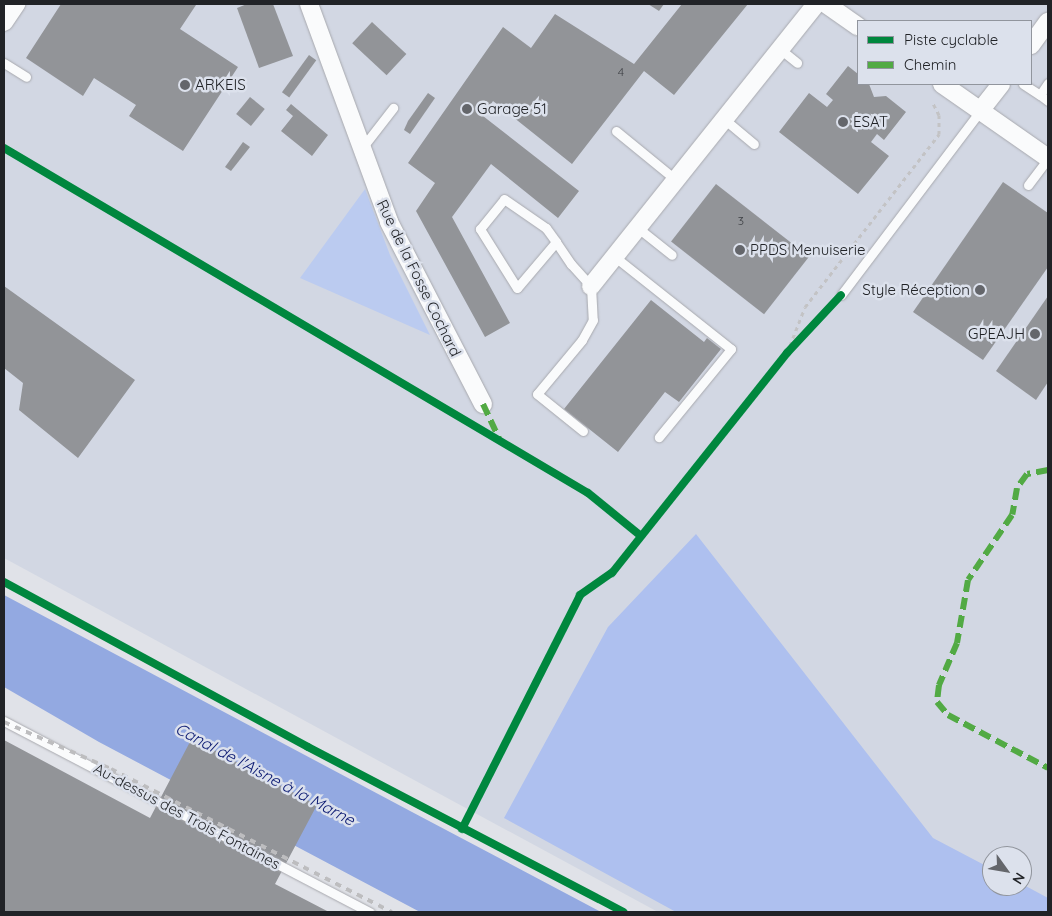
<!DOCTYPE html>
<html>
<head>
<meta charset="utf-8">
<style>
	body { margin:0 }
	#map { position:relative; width:1052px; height:916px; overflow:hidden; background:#e0e2e8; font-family:Quicksand,sans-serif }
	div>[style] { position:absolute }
	.built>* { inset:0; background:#d2d7e3 }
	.green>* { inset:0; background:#bbcbf0 }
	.forest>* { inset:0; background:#aec0ef }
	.water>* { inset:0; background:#93a9e1 }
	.building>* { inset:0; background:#929498; transform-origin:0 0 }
	.path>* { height:3px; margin-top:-1.5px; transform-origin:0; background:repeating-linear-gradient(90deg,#c3c3c5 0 4px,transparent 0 8px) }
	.roads { filter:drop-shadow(0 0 1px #a8a9ae) drop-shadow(0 0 1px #a8a9ae) }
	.service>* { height:9px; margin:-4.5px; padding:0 4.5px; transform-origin:4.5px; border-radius:4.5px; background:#fafbfc }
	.minor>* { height:18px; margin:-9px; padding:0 9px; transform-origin:9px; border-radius:9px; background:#fafbfc }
	.rail>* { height:4px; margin-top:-2px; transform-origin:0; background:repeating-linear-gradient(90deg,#bdbdbf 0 6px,transparent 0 12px) }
	.quiet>* { height:6px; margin-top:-3px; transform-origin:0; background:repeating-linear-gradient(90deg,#52aa44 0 12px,transparent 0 18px) }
	.cycleway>* { height:8px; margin:-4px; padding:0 4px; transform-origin:4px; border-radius:4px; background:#00873e }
	.dots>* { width:14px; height:14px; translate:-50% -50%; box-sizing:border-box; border:2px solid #dce1ec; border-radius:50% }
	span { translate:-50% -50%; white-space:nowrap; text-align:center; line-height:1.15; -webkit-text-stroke:5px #dce1ec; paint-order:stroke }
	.number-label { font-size:12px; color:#3d3f43 }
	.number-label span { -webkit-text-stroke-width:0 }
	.poi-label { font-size:15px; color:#212327 }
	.left { translate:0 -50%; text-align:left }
	.right { translate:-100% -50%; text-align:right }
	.street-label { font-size:15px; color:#212327 }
	.water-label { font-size:16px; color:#0a1972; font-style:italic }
	.frame { position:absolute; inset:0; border:5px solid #212327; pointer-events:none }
	.legend { position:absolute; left:857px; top:20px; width:175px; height:65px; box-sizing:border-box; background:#dce1ec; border:1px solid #91959d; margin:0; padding:6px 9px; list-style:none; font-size:15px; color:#212327 }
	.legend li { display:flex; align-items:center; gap:10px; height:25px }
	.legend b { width:25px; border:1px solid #91959d }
	.north { position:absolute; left:982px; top:846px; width:50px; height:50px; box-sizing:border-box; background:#dce1ec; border:1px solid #91959d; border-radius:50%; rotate:122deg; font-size:14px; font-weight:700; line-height:20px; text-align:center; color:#212327 }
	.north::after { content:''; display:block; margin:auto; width:18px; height:22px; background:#64666b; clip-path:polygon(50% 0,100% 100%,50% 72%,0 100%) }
</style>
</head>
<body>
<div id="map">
	<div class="built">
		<div style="clip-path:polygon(evenodd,4px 4px,1048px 4px,1048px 912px,658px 912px,4px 558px,4px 4px,858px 21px,1031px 21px,1031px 84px,858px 84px,858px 21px,4px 4px,992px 856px,1022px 856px,1022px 886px,992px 886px,992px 856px)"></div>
	</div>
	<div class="green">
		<div style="clip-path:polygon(365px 189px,390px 255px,430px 335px,300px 278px)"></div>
	</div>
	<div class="forest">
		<div style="clip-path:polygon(696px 534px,933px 838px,992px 869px,992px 886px,1022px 884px,1048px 898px,1048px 912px,676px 912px,504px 818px,608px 627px)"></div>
	</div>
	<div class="water">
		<div style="clip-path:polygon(4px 595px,412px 812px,601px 912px,420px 912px,99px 742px,4px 687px)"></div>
	</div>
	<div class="building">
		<div style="clip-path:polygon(61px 4px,196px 5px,180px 29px,238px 67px,183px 151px,129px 116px,136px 105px,94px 78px,83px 96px,26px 58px)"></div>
		<div style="clip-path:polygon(247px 4px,273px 4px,293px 56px,259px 68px,237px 8px)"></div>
		<div style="clip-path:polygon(648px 4px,664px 4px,659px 11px)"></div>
		<div style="clip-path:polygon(682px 4px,748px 4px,674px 95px,644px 71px,572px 164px,493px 101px,483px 116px,579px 191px,558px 218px,491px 164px,452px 217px,510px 323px,485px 337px,416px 211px,435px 183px,408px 163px,503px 27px,531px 48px,555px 14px,634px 64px)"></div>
		<div style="left:372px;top:22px;width:47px;height:29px;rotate:43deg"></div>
		<div style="left:309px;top:55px;width:9px;height:46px;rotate:36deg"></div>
		<div style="clip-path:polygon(848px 66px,858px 74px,858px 84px,869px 84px,874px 97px,886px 96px,906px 112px,884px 140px,877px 134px,871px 142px,889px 156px,858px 194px,779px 132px,809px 93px,827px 107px,833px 100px,826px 94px)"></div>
		<div style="clip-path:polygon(428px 93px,435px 98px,410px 134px,404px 130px,408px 121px)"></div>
		<div style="left:250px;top:97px;width:19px;height:22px;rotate:39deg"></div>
		<div style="clip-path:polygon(291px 104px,328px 135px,312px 156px,281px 131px,293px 116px,286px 110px)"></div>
		<div style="clip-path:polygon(243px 142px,250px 147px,231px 171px,225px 167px)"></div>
		<div style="clip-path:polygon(1003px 182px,1048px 213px,1048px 267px,983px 360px,913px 312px)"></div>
		<div style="left:716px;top:184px;width:118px;height:73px;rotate:38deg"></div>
		<div style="clip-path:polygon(4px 286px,135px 380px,78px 458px,19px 410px,23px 383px,4px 368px)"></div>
		<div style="clip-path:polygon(1048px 296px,1048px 382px,1036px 400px,996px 371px)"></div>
		<div style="clip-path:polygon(651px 300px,704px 342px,707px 338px,721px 349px,679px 402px,665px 392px,618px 452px,564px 409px)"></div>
		<div style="clip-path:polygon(192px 738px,317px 805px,275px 884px,329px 912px,4px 912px,4px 740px,150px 818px)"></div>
	</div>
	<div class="path">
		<div style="left:787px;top:353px;width:49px;rotate:-68.6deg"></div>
		<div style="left:805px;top:307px;width:219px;rotate:-52.2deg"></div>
		<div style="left:939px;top:134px;width:19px;rotate:-90deg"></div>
		<div style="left:939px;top:115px;width:13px;rotate:-117deg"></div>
	</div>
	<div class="roads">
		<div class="service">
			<div style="left:780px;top:49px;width:22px;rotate:39deg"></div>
			<div style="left:4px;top:63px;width:26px;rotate:32deg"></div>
			<div style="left:1048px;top:83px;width:14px;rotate:124deg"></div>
			<div style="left:1040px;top:95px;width:10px;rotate:37deg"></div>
			<div style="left:1023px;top:84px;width:20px;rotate:33deg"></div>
			<div style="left:724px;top:119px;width:39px;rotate:40deg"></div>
			<div style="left:616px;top:131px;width:77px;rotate:39.2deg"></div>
			<div style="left:362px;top:148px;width:51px;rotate:-52.2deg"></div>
			<div style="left:1028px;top:185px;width:34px;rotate:-53deg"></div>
			<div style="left:638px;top:228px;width:43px;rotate:38.5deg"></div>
			<div style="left:556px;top:242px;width:60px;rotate:130.3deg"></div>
			<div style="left:517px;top:288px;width:70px;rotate:-122.1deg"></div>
			<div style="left:480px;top:229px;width:38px;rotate:-51deg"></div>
			<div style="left:504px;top:199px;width:51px;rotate:34.6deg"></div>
			<div style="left:546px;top:228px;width:17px;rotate:54deg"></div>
			<div style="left:556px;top:242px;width:27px;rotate:56deg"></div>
			<div style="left:571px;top:264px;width:30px;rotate:48deg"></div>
			<div style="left:591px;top:286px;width:34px;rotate:87deg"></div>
			<div style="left:593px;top:320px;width:23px;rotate:119deg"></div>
			<div style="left:582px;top:340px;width:70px;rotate:129.8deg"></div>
			<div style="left:537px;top:394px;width:59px;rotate:38.8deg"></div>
			<div style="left:615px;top:257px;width:148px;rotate:38.4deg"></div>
			<div style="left:731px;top:349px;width:114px;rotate:129.3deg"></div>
			<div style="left:841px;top:295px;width:231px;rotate:-52.9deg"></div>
			<div style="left:4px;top:721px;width:413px;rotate:27.6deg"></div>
		</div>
		<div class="minor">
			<div style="left:309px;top:4px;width:232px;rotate:69.8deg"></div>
			<div style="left:389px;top:222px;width:205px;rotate:62.7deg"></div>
			<div style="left:826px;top:4px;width:39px;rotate:35deg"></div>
			<div style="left:4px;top:22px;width:22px;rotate:-56deg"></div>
			<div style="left:1031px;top:45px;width:29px;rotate:-54deg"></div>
			<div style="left:942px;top:84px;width:129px;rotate:34.9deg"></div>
			<div style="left:980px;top:111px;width:34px;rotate:-52deg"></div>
			<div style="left:591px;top:286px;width:361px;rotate:-51.4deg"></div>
		</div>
	</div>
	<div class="rail">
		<div style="left:4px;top:722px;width:117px;rotate:23.7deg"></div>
		<div style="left:111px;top:769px;width:315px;rotate:27deg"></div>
	</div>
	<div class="quiet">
		<div style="left:483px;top:404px;width:38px;rotate:65deg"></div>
		<div style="left:1048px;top:470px;width:21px;rotate:169deg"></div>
		<div style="left:1027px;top:474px;width:17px;rotate:126deg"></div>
		<div style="left:1017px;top:488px;width:27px;rotate:100deg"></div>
		<div style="left:1012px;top:515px;width:78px;rotate:124.1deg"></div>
		<div style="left:968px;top:580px;width:64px;rotate:99.9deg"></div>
		<div style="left:957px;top:643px;width:46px;rotate:113.2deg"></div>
		<div style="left:939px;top:685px;width:17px;rotate:97deg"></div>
		<div style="left:937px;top:702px;width:17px;rotate:50deg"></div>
		<div style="left:948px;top:715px;width:113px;rotate:27.9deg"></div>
	</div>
	<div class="cycleway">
		<div style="left:4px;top:148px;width:678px;rotate:30.57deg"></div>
		<div style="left:588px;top:493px;width:68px;rotate:39.1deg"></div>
		<div style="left:4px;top:582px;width:346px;rotate:28.5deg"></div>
		<div style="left:308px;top:747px;width:356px;rotate:27.6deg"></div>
		<div style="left:462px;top:829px;width:262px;rotate:-63.2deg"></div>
		<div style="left:580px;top:595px;width:39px;rotate:-35deg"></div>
		<div style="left:612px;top:573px;width:281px;rotate:-51.5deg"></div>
		<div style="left:787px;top:353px;width:79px;rotate:-47deg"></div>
	</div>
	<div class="dots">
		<div style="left:185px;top:85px;background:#64666b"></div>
		<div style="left:467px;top:109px;background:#64666b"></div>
		<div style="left:843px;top:122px;background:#64666b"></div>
		<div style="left:740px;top:250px;background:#64666b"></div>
		<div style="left:980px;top:290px;background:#64666b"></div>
		<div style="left:1035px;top:334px;background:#64666b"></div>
	</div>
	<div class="number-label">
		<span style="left:621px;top:72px">4</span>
		<span style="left:741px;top:221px">3</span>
	</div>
	<div class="poi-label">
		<span class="left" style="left:195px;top:85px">ARKEIS</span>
		<span class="left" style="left:477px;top:109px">Garage 51</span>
		<span class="left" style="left:853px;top:122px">ESAT</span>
		<span class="left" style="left:750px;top:250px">PPDS Menuiserie</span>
		<span class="right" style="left:970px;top:290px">Style Réception</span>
		<span class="right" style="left:1025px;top:334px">GPEAJH</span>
	</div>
	<div class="street-label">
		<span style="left:419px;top:278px;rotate:64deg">Rue de la Fosse Cochard</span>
		<span style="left:187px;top:816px;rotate:28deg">Au-dessus des Trois Fontaines</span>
	</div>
	<div class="water-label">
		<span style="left:265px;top:774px;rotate:28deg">Canal de l'Aisne à la Marne</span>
	</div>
	<div class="frame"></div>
	<ul class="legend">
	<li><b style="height:6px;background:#00873e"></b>Piste cyclable</li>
	<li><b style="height:6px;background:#52aa44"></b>Chemin</li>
	</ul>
	<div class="north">N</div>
</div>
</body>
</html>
